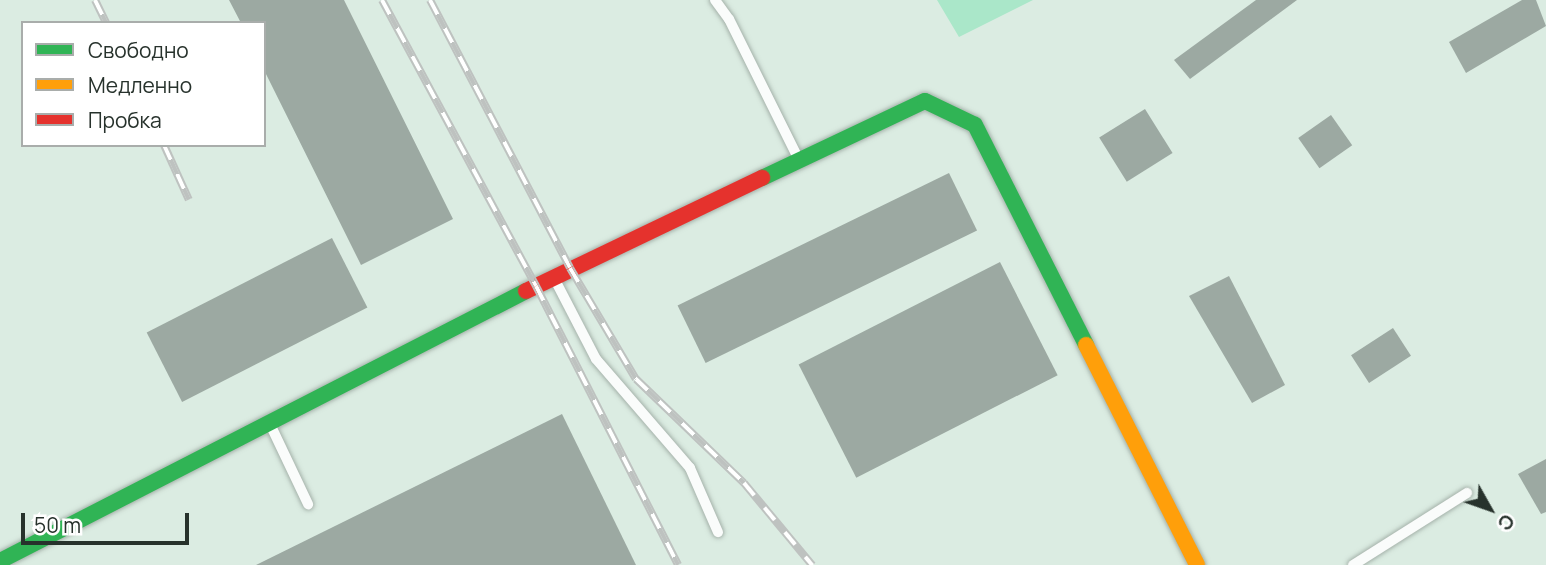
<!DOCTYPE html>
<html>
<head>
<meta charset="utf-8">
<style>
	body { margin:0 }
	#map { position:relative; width:1546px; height:565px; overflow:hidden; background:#dbece2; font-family:Manrope,sans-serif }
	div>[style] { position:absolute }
	.green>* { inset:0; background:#aae7c9 }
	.building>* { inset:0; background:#9ca9a2; transform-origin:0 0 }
	.roads { filter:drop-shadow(0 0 2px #a5b2aa) drop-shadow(0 0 2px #a5b2aa) }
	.lane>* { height:10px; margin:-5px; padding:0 5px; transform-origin:5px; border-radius:5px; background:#fafcfb }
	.fast>* { height:16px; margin:-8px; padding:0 8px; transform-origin:8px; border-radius:8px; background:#30b455 }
	.slow>* { height:16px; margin:-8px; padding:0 8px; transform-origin:8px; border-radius:8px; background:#ff9f0a }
	.jam>* { height:16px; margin:-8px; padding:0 8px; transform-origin:8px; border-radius:8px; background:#e5322d }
	.rail>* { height:8px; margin-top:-4px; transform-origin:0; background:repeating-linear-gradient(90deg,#fff 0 16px,#bec2c0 0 32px); box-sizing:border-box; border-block:2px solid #bec2c0 }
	span { translate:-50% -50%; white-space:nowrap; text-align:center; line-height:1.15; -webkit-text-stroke:7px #fff; paint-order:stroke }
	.legend { position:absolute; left:21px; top:21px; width:245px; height:126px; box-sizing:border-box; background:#fff; border:2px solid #a9adab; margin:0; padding:9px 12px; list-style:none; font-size:21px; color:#27322c }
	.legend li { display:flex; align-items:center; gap:14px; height:35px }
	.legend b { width:35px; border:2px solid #a9adab }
	.north { position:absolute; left:1455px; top:474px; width:70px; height:70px; -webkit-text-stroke:5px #fff; paint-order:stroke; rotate:130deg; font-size:19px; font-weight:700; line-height:28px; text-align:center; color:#27322c }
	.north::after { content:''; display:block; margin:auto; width:24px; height:32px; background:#27322c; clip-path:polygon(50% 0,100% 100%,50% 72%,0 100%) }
	.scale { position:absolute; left:21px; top:513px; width:168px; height:32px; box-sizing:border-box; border:4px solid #27322c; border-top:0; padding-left:9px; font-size:21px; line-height:24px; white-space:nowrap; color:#27322c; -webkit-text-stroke:5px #fff; paint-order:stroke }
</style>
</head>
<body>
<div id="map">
	<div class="green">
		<div style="clip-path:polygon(937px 0,1033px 0,959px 37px)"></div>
	</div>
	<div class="building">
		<div style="clip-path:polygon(229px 0,344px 0,453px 219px,361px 265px,264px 70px,264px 23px,241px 23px)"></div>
		<div style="clip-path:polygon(1256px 0,1297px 0,1190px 79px,1174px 60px)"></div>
		<div style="clip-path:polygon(1522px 0,1536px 0,1546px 26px,1466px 73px,1449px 42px)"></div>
		<div style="left:1145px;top:109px;width:52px;height:54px;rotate:58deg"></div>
		<div style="left:1331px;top:115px;width:37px;height:40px;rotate:55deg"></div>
		<div style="left:949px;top:173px;width:64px;height:302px;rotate:64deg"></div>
		<div style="left:332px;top:238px;width:78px;height:208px;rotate:63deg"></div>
		<div style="left:1000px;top:262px;width:127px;height:226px;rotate:63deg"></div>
		<div style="clip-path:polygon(1229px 276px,1285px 385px,1252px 403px,1189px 296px)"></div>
		<div style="left:1393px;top:328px;width:33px;height:50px;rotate:57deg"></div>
		<div style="clip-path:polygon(562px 414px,636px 565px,256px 565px)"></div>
		<div style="clip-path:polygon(1546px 459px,1546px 512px,1541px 514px,1518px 474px)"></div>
	</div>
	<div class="roads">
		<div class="lane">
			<div style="left:715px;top:0;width:24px;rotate:54deg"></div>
			<div style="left:729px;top:19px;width:155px;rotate:63.6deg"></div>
			<div style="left:554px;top:278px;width:91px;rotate:62.6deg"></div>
			<div style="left:596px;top:359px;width:144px;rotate:49.2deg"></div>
			<div style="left:690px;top:468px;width:70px;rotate:66.4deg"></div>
			<div style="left:270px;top:424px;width:89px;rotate:64.6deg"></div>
			<div style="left:1353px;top:565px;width:135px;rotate:-32.3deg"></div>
		</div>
		<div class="fast">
			<div style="left:762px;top:178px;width:180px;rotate:-25.3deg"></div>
			<div style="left:925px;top:101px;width:55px;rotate:25.6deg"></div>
			<div style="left:975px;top:125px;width:246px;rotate:63.2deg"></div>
			<div style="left:0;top:561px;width:591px;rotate:-27.17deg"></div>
		</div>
		<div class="slow">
			<div style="left:1086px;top:345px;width:246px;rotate:63.2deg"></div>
		</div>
		<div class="jam">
			<div style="left:526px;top:291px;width:262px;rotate:-25.6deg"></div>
		</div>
	</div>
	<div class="rail">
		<div style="left:95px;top:0;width:25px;rotate:64deg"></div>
		<div style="left:382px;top:0;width:325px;rotate:61.7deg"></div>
		<div style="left:536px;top:286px;width:313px;rotate:63deg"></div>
		<div style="left:430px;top:0;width:302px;rotate:62.4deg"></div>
		<div style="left:570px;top:268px;width:129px;rotate:59.3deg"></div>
		<div style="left:636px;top:379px;width:150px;rotate:43.9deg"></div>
		<div style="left:744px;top:483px;width:107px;rotate:50.3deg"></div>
		<div style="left:164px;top:145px;width:60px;rotate:65.6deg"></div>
	</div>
	<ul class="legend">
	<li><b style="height:9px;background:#30b455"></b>Свободно</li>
	<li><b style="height:9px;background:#ff9f0a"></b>Медленно</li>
	<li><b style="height:9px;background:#e5322d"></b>Пробка</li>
	</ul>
	<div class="north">С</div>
	<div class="scale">50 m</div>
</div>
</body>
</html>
